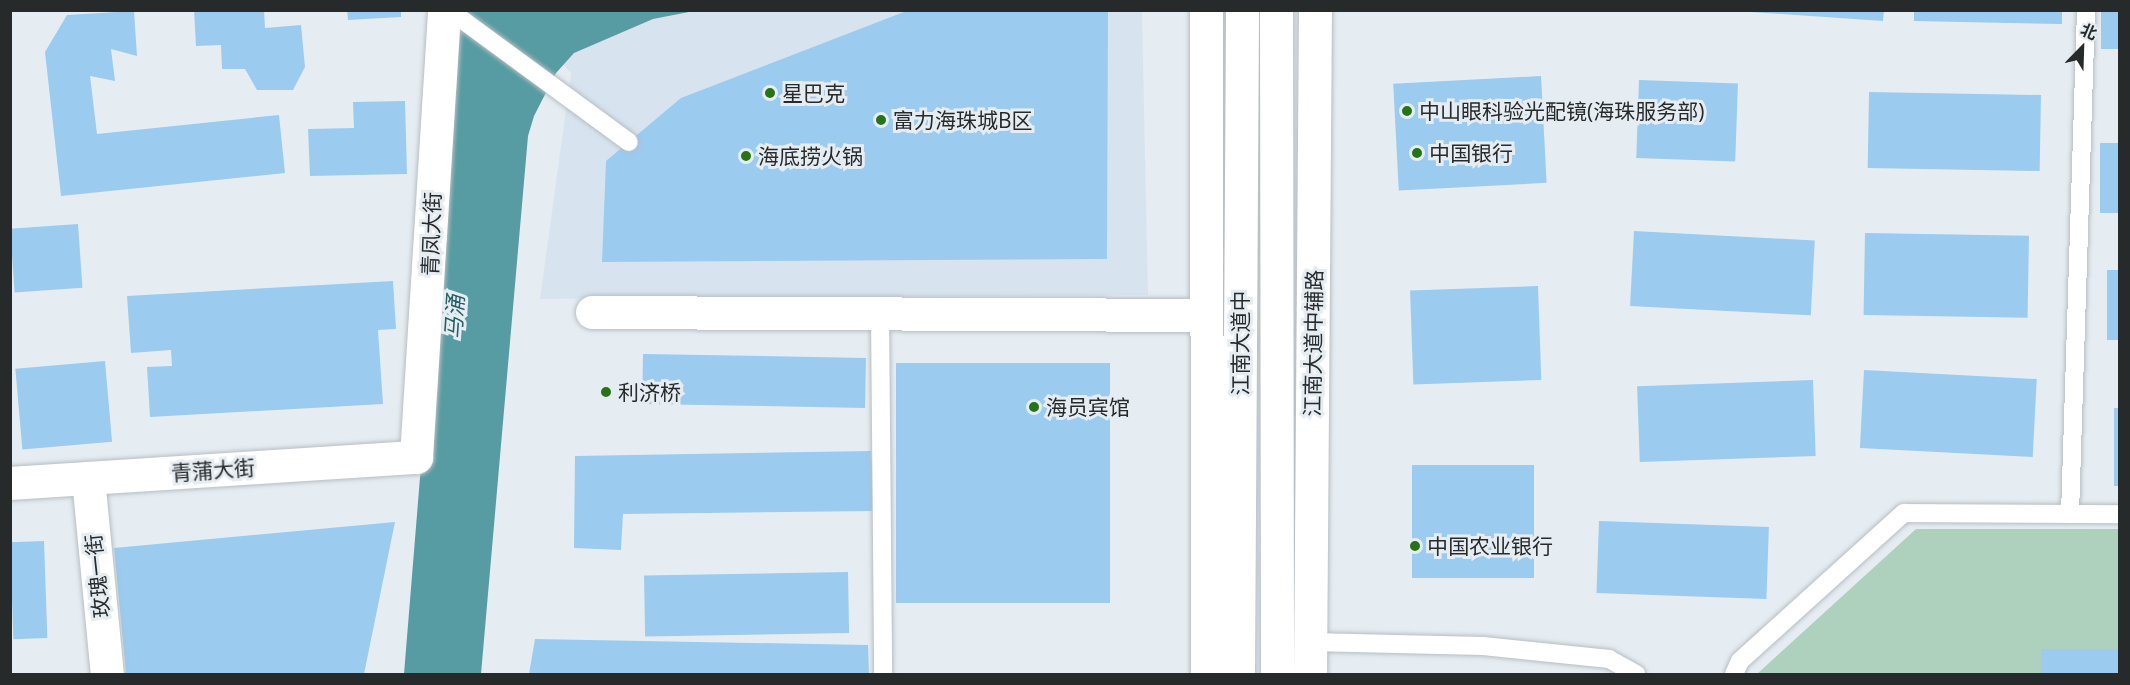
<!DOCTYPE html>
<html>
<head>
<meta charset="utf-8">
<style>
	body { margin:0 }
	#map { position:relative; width:2130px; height:685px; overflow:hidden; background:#e6edf2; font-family:"Open Sans","Noto Sans SC",sans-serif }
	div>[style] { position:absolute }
	.built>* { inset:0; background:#d7e4ef }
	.green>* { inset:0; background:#aed1be }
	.water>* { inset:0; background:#569ca2 }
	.building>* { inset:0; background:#9bcbef; transform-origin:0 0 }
	.roads { filter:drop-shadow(0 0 2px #b7bec3) drop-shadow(0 0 2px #b7bec3) }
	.service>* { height:18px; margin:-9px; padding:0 9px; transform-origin:9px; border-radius:9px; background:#fff }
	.minor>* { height:33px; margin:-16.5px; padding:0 16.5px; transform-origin:16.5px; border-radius:16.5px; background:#fff }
	.primary>* { height:33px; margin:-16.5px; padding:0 16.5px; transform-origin:16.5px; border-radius:16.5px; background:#fff }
	.dots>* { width:16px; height:16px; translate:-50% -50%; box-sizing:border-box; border:3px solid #e6edf2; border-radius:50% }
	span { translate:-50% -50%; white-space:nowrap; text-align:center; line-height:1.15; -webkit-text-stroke:6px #e6edf2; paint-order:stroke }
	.poi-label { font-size:21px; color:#272a2b }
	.left { translate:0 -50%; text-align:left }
	.street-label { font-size:21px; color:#272a2b }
	.water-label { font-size:22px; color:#256065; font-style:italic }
	.frame { position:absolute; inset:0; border:12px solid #272a2b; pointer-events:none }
	.north { position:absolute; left:2052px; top:18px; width:60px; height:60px; -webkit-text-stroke:4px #e6edf2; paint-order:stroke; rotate:23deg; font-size:16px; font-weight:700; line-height:24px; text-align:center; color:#272a2b }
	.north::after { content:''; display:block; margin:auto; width:21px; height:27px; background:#272a2b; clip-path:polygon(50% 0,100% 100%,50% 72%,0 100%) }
</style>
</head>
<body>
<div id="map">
	<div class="built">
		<div style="clip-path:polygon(514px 11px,1142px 11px,1148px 295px,540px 299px,571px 73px)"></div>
	</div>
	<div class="green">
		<div style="clip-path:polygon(1916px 529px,2119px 529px,2119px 674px,1757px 674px)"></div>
	</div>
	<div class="water">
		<div style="clip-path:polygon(458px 11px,694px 11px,653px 19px,574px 53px,556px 73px,534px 116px,528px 136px,481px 674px,404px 674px)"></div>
	</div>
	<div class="building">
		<div style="clip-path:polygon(194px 10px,264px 10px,265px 28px,301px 25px,305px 67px,293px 90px,257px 90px,245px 69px,222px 69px,221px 45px,196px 46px)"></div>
		<div style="clip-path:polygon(347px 10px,401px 10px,401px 17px,348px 20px)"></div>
		<div style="clip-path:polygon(909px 10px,1108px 10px,1107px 259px,602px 262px,606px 161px,681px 98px)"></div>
		<div style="clip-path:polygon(1721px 10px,1884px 10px,1883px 21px)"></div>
		<div style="clip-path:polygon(1914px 10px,2062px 10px,2062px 24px,1914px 21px)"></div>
		<div style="left:2101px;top:10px;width:19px;height:39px"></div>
		<div style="clip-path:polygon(134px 11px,137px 56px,111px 49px,115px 81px,90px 76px,97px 134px,279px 115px,285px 173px,61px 196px,45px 52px,67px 15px)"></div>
		<div style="left:1541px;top:76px;width:107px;height:148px;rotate:87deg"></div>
		<div style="left:1639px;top:80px;width:99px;height:78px;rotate:2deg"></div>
		<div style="left:1869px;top:92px;width:172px;height:76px;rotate:1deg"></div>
		<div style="clip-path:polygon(405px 101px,407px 174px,310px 176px,308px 129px,354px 128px,353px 102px)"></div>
		<div style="left:2100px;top:143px;width:20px;height:70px"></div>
		<div style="left:78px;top:224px;width:64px;height:68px;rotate:86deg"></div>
		<div style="left:1634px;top:231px;width:181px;height:75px;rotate:3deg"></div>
		<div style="left:1865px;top:233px;width:164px;height:82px;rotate:1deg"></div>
		<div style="left:2107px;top:270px;width:13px;height:70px"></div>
		<div style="clip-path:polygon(393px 281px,396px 329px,378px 330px,383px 404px,150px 417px,147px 367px,172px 366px,171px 350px,131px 353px,127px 296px)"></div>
		<div style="left:1538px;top:286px;width:94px;height:128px;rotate:88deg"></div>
		<div style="left:643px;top:354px;width:223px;height:50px;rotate:1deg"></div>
		<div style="left:105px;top:361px;width:81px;height:90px;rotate:85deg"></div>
		<div style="left:1110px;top:363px;width:240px;height:214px;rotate:90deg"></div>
		<div style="left:1864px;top:370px;width:173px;height:78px;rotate:3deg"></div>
		<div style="left:1813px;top:380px;width:76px;height:176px;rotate:88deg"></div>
		<div style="left:2114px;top:408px;width:6px;height:78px"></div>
		<div style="clip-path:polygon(871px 451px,874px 511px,623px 514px,621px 550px,574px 548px,575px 456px)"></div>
		<div style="left:1412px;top:465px;width:122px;height:113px"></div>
		<div style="left:1599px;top:521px;width:170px;height:72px;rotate:2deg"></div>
		<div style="clip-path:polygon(395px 522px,364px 674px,126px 674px,114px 548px)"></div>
		<div style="left:44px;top:541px;width:97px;height:34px;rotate:88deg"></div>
		<div style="left:848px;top:572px;width:61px;height:204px;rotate:89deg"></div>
		<div style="clip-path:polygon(535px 639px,868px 645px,869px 674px,529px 674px)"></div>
		<div style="left:2041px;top:649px;width:79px;height:25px"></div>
	</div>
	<div class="roads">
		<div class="service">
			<div style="left:449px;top:10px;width:223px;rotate:36.3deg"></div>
			<div style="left:880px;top:312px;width:362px;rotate:89.5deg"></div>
			<div style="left:2070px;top:514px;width:504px;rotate:-88.18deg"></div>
			<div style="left:1310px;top:642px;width:173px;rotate:1.3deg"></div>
			<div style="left:1483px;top:646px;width:127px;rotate:5.9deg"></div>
			<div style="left:1609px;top:659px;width:31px;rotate:29deg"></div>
			<div style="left:1734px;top:674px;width:14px;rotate:-65deg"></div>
			<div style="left:1740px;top:661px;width:221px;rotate:-42.1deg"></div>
			<div style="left:1904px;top:513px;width:216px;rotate:0.3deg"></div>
		</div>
		<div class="minor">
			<div style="left:1206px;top:10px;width:664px;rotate:89.91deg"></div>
			<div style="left:592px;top:312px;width:612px;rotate:0.28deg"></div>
			<div style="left:88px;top:478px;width:197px;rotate:84.5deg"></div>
			<div style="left:10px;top:483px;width:407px;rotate:-3.7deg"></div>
			<div style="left:416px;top:457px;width:448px;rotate:-86.4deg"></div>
			<div style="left:1310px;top:674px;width:664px;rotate:-89.57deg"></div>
		</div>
		<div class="primary">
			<div style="left:1276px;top:10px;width:664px;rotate:89.91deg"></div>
			<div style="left:1238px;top:674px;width:664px;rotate:-89.65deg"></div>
		</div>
	</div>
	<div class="dots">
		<div style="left:770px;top:93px;background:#277318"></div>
		<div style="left:1407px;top:111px;background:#277318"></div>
		<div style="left:881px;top:120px;background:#277318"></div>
		<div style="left:1417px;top:153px;background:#277318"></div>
		<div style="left:746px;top:156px;background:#277318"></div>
		<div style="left:606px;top:392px;background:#277318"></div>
		<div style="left:1034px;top:407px;background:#277318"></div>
		<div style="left:1415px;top:546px;background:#277318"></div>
	</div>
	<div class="poi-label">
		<span class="left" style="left:782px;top:93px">星巴克</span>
		<span class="left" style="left:1419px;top:111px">中山眼科验光配镜(海珠服务部)</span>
		<span class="left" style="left:893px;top:120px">富力海珠城B区</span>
		<span class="left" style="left:1429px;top:153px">中国银行</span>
		<span class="left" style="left:758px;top:156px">海底捞火锅</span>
		<span class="left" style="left:618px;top:392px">利济桥</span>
		<span class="left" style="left:1046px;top:407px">海员宾馆</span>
		<span class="left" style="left:1427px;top:546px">中国农业银行</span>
	</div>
	<div class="street-label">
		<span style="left:431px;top:234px;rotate:-88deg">青凤大街</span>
		<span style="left:1240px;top:343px;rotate:-90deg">江南大道中</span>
		<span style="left:1313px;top:343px;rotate:-89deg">江南大道中辅路</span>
		<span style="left:213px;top:470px;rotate:-4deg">青蒲大街</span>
		<span style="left:97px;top:576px;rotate:-96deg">玫瑰一街</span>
	</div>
	<div class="water-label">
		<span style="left:454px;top:317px;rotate:-86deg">马涌</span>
	</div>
	<div class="frame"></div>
	<div class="north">北</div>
</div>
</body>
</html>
